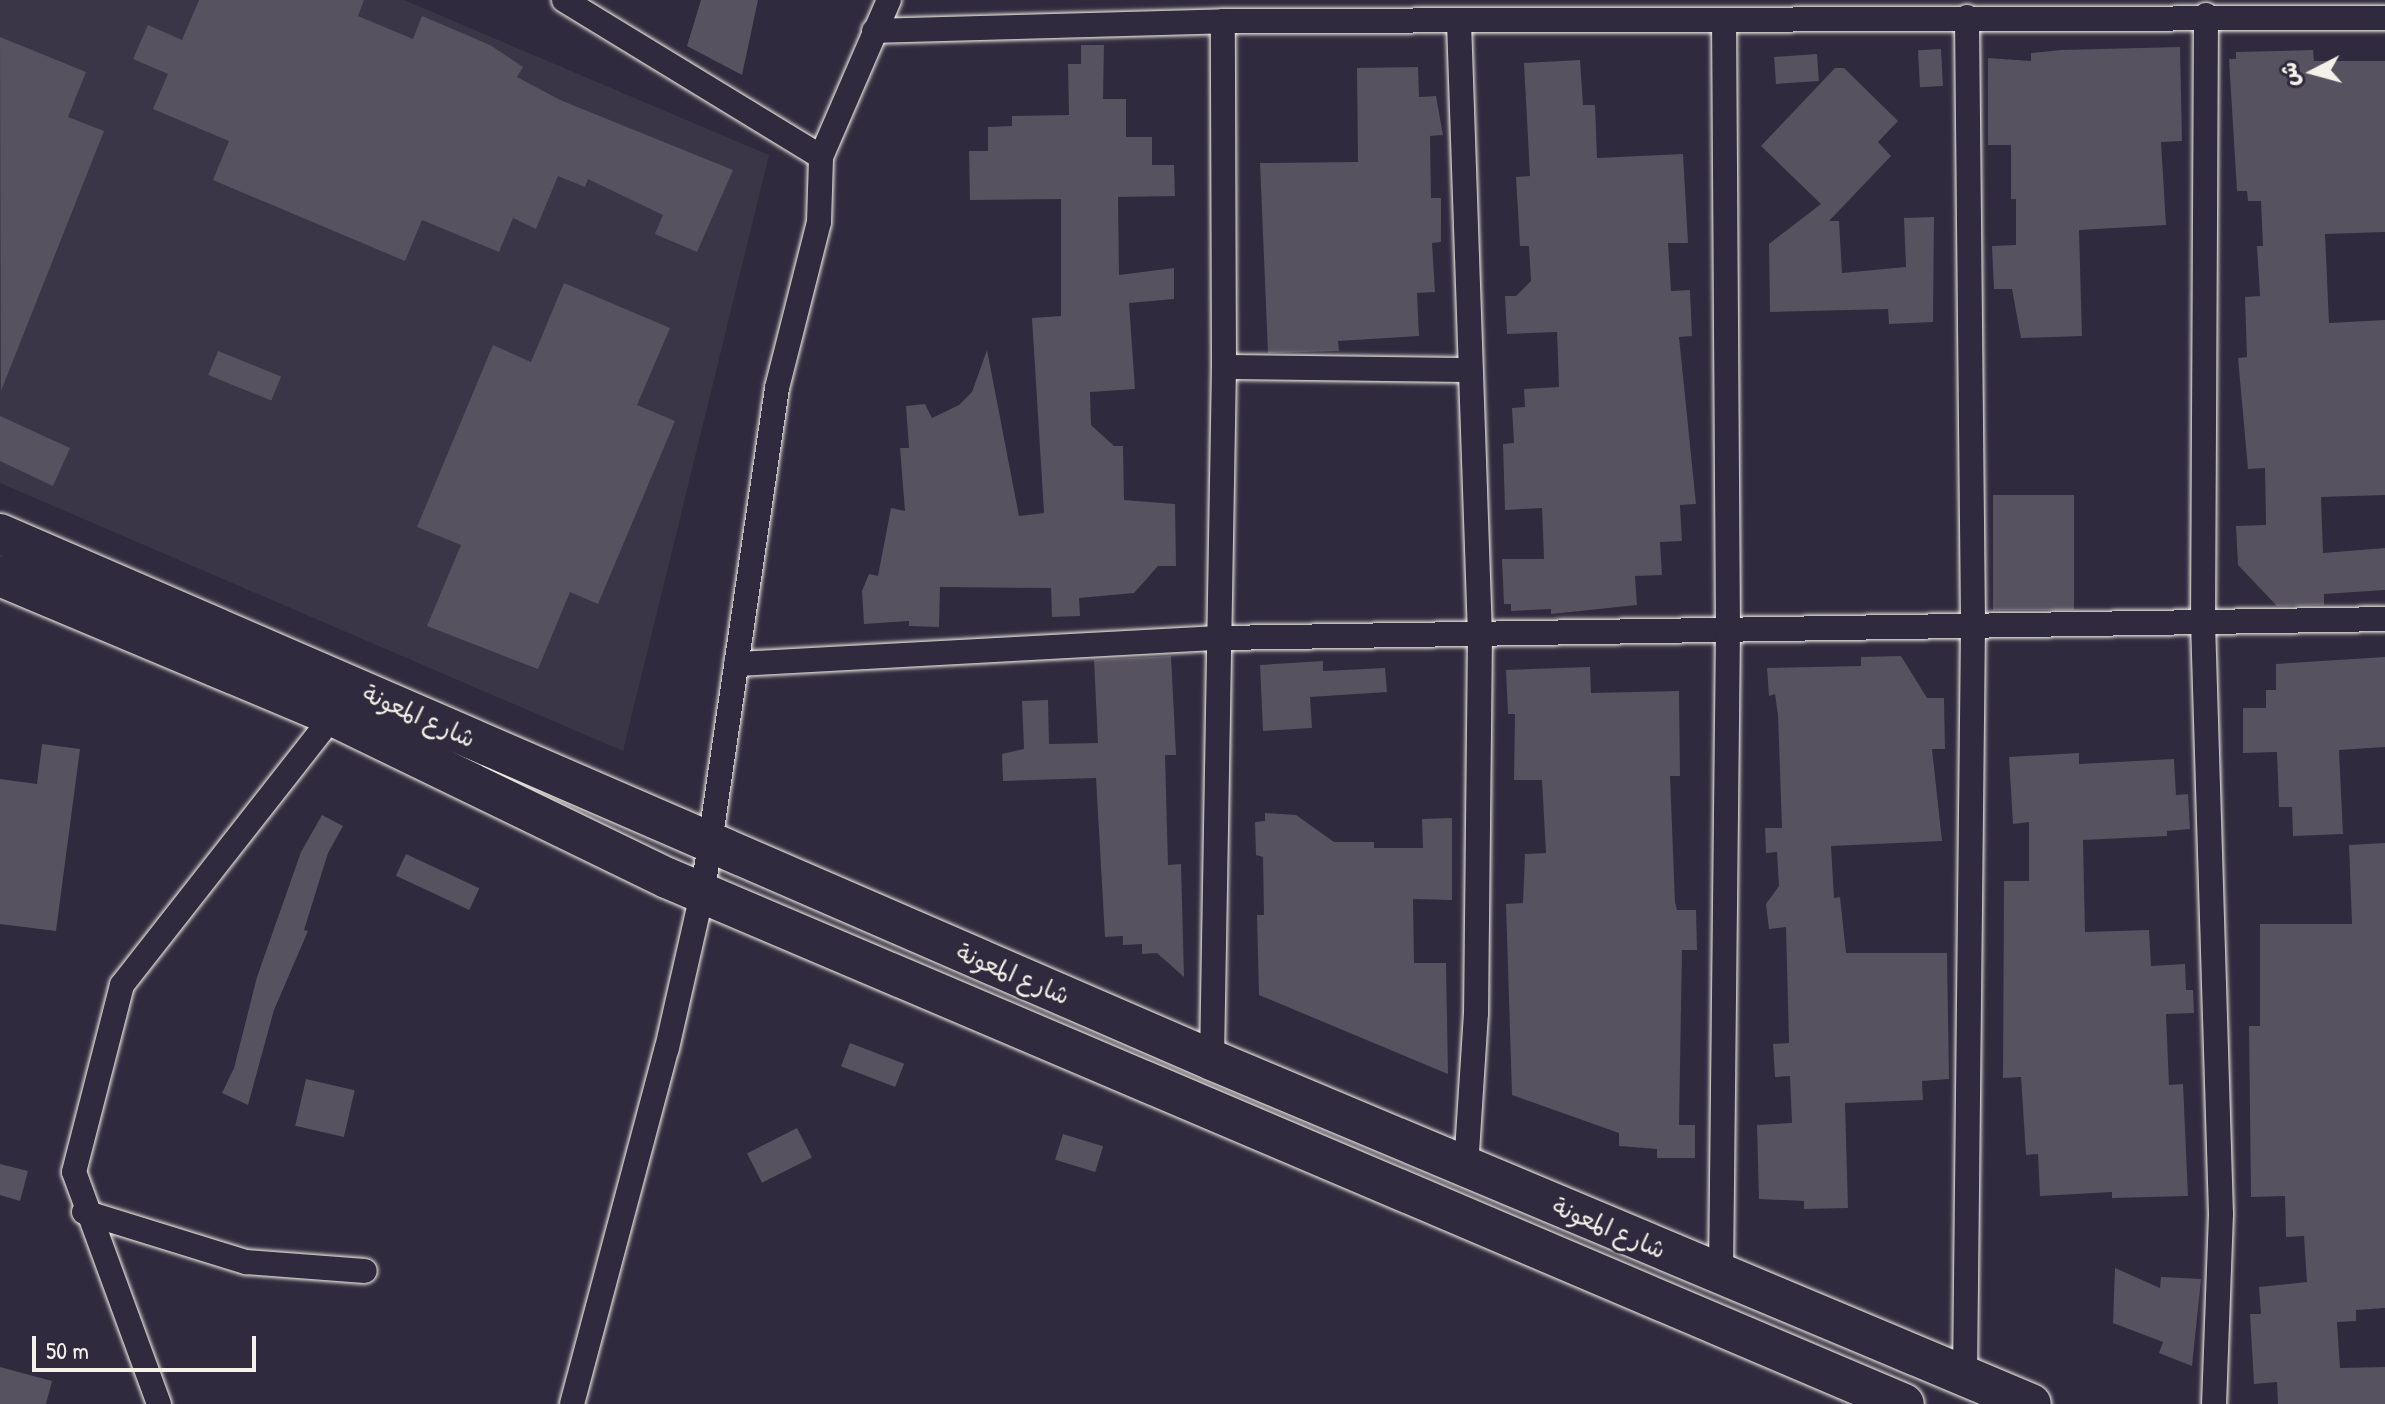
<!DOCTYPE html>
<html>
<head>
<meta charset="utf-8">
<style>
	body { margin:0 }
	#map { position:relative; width:2385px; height:1404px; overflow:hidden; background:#2f2a3d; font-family:"Patrick Hand","Playpen Sans Arabic",sans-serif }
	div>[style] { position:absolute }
	.built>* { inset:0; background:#3b3647 }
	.building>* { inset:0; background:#56525f; transform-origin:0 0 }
	.roads { filter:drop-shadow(0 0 2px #f4f1e8) drop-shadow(0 0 2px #f4f1e8) }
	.minor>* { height:24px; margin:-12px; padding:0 12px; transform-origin:12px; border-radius:12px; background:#2f2a3d }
	.trunk>* { height:40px; margin:-20px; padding:0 20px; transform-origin:20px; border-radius:20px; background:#2f2a3d }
	span { translate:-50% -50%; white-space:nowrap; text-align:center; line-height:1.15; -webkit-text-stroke:6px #2f2a3d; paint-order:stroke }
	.street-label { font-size:24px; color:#f4f1e8 }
	.north { position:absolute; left:2273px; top:32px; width:80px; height:80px; -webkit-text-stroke:6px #2f2a3d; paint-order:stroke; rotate:264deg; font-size:22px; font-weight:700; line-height:32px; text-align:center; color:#f4f1e8 }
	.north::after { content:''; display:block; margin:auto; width:28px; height:36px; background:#f4f1e8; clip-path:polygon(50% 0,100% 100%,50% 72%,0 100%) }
	.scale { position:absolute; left:32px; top:1336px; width:224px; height:36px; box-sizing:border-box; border:4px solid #f4f1e8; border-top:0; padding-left:10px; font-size:24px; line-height:28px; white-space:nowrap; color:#f4f1e8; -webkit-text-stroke:6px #2f2a3d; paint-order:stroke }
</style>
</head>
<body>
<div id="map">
	<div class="built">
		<div style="clip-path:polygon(0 0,404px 0,769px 155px,623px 751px,0 483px)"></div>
	</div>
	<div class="building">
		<div style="clip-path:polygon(199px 0,364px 0,358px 16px,413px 39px,422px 16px,490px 45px,523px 67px,517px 77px,560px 100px,733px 170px,697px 252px,655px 234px,663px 215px,588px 179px,585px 187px,558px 176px,536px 229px,513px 218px,499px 252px,422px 220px,405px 261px,213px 180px,229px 141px,153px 109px,168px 74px,133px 59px,148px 25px,182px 40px)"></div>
		<div style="clip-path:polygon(701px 0,758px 0,742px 75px,687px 46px)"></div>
		<div style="clip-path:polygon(0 37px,86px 72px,68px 117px,104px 131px,1px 391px)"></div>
		<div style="clip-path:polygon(1081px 45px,1104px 45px,1103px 99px,1126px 99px,1126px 137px,1152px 137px,1152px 165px,1174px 165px,1175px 196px,1118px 197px,1119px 275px,1174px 268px,1174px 299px,1129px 303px,1135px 389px,1090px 392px,1091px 425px,1114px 446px,1123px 446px,1124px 500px,1175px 504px,1176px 566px,1158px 566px,1134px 593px,1079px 598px,1080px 616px,1052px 617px,1051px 588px,940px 587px,939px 627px,909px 626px,909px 621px,864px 624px,862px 591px,869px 574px,878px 576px,891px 508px,905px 511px,900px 448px,909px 448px,906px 406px,925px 404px,932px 418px,959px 405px,972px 392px,987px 350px,1019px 516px,1044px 513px,1032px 318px,1061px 316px,1061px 199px,970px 200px,969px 151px,988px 151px,988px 127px,1012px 126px,1012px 116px,1069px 115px,1068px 64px,1081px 64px)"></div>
		<div style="clip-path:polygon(2180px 47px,2182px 141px,2161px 142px,2166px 225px,2079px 230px,2082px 336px,2021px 338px,2012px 289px,1994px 289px,1992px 246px,2016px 245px,2016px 199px,2011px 199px,2011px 145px,1988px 145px,1988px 58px,2031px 61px,2031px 53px,2061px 50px)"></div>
		<div style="left:1941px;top:49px;width:37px;height:23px;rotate:87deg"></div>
		<div style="clip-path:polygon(2313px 50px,2314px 61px,2385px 61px,2385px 232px,2325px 234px,2329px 323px,2385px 320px,2385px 495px,2321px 497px,2323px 553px,2385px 548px,2385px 590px,2324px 594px,2324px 605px,2277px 606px,2238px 565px,2236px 526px,2266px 525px,2265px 468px,2248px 469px,2238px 358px,2247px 357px,2245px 297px,2260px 296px,2257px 246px,2263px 246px,2261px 201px,2248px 201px,2247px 191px,2237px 191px,2229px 59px,2236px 59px,2236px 52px)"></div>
		<div style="left:1817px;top:54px;width:27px;height:43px;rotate:86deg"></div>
		<div style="clip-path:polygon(1580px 60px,1583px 105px,1595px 105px,1597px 158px,1683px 154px,1688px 243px,1668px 243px,1671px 291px,1690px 290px,1692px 336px,1679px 337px,1696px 504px,1680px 505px,1682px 541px,1660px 542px,1662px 575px,1635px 576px,1637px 605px,1551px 614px,1551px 609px,1511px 611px,1511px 604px,1504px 604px,1502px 559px,1544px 559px,1542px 508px,1505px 510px,1503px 444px,1514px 443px,1512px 408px,1525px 407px,1524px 389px,1559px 387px,1557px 332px,1507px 334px,1505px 296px,1516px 296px,1531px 281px,1529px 246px,1520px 246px,1516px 177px,1530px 176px,1524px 63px)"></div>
		<div style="clip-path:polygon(1418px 67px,1419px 97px,1436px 96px,1443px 135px,1430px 136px,1431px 198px,1441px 198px,1441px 242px,1432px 243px,1435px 292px,1417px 293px,1419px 336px,1338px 341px,1339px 351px,1268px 353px,1260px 163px,1358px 162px,1357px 68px)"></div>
		<div style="clip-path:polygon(1835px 68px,1844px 68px,1898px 121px,1878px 142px,1891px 156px,1829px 221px,1839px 221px,1842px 273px,1906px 267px,1904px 218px,1934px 217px,1933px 322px,1889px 324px,1888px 309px,1770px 312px,1769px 244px,1821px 204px,1761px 146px)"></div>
		<div style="clip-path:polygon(564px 283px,670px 328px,637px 405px,675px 421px,598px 604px,570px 592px,538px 669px,427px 626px,461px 545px,417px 527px,493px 345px,531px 362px)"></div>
		<div style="left:218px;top:351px;width:68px;height:26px;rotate:22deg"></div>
		<div style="clip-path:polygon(0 416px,70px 448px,53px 486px,0 461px)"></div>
		<div style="left:1993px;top:495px;width:81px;height:115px"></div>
		<div style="clip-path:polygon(1171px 656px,1176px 755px,1165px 755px,1168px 865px,1181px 864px,1184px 977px,1157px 953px,1142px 954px,1142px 944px,1123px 945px,1123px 936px,1105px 937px,1096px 778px,1003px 781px,1002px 754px,1024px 749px,1022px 701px,1048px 700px,1049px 744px,1098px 743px,1094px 660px)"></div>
		<div style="clip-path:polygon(1901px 656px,1927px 698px,1944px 698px,1945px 749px,1932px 749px,1942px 841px,1831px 846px,1834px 898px,1840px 897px,1846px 953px,1947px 953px,1949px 1079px,1922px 1081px,1923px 1100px,1845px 1103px,1848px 1208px,1804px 1209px,1804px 1201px,1759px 1199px,1757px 1125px,1792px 1123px,1790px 1076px,1775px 1077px,1773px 1044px,1789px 1043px,1786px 927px,1769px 929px,1766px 904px,1779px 886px,1777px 852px,1766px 853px,1765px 828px,1782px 828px,1778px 715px,1775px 694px,1769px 696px,1767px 668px,1861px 666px,1861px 657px)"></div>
		<div style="clip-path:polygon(2385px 657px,2385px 747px,2339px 750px,2343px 834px,2293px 836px,2292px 807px,2279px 807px,2277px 752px,2243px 753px,2243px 708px,2266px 708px,2266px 690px,2276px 690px,2276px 664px)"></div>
		<div style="clip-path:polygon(1323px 661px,1323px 671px,1385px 668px,1387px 692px,1310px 697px,1312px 728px,1263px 731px,1260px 665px)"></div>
		<div style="clip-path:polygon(1590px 667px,1591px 693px,1679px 691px,1680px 776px,1670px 776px,1675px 902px,1677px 910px,1696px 910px,1697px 950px,1682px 950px,1679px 1125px,1695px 1125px,1695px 1158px,1657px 1158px,1657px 1149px,1619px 1146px,1619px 1133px,1512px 1095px,1506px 904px,1523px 903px,1525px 854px,1546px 853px,1542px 780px,1514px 780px,1515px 714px,1508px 714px,1506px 670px)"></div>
		<div style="clip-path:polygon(42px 744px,80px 749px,56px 931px,0 924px,0 779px,37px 784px)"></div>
		<div style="clip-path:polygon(2079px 753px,2079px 764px,2174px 759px,2176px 795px,2188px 794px,2190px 829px,2167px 831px,2167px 836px,2083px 840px,2085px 932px,2149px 930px,2151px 966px,2185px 964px,2186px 990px,2193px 990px,2194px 1013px,2166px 1014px,2169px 1085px,2183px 1084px,2188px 1196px,2112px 1198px,2112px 1192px,2040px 1196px,2038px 1154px,2026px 1155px,2021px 1077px,2003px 1078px,2004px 881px,2029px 881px,2029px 822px,2013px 824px,2009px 757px)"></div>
		<div style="clip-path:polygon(1265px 813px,1296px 815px,1334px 842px,1374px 842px,1374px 848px,1423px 848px,1422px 819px,1452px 818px,1452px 900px,1413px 899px,1414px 963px,1446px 963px,1448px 1074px,1259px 995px,1257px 915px,1264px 915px,1263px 857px,1256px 855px,1255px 822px,1265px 821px)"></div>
		<div style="clip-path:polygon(322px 815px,343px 826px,328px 853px,304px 930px,308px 931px,274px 1010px,248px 1105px,222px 1093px,234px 1068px,257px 977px,301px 852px)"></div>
		<div style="clip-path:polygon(2385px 843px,2385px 1308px,2356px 1310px,2356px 1321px,2337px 1322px,2340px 1368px,2385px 1367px,2385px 1404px,2278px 1404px,2277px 1382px,2254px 1384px,2250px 1314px,2261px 1314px,2259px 1287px,2307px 1282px,2304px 1236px,2286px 1237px,2285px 1196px,2251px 1197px,2249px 1026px,2260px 1026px,2260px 924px,2352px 924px,2349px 845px)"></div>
		<div style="left:406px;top:854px;width:81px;height:24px;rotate:25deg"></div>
		<div style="left:850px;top:1043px;width:58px;height:25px;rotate:21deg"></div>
		<div style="left:306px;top:1079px;width:50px;height:48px;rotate:13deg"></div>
		<div style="left:797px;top:1128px;width:33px;height:56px;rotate:63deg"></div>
		<div style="left:1063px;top:1134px;width:42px;height:27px;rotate:17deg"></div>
		<div style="clip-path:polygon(0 1164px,28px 1171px,20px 1201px,0 1195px)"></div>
		<div style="clip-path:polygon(2115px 1268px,2160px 1288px,2161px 1277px,2201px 1279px,2192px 1366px,2159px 1353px,2163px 1342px,2113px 1323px)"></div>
		<div style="clip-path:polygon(0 1367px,52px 1381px,46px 1404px,0 1404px)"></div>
	</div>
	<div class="roads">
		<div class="minor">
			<div style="left:564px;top:0;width:301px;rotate:31.4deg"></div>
			<div style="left:2206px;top:15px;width:607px;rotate:90.28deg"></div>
			<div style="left:2203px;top:622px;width:592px;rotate:88.26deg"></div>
			<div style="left:2221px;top:1214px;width:190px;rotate:92.1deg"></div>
			<div style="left:1459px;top:22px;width:613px;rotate:88.04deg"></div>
			<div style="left:1480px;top:635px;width:378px;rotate:90.6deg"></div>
			<div style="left:1476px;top:1013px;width:155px;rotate:93.7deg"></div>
			<div style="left:874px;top:31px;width:349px;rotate:-1.6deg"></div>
			<div style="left:1223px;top:21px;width:1162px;rotate:-0.15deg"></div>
			<div style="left:1224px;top:367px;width:246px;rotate:0.7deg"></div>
			<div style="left:736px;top:664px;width:485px;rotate:-3.1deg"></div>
			<div style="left:1220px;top:638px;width:1165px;rotate:-0.93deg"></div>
			<div style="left:1212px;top:1060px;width:693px;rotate:-89.01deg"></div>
			<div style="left:1224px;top:367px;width:346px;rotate:-90.2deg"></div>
			<div style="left:84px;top:1212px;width:170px;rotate:17.2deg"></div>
			<div style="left:246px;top:1262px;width:119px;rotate:4.3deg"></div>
			<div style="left:1721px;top:1275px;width:642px;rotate:-89.38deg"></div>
			<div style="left:1728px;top:633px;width:613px;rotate:-90.37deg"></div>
			<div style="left:1965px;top:1377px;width:754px;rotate:-89.39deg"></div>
			<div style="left:1973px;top:623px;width:606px;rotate:-90.57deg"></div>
			<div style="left:159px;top:1404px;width:247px;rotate:-110.1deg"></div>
			<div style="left:74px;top:1172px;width:193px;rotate:-75.6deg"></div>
			<div style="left:122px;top:985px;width:342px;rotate:-51.9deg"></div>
			<div style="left:572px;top:1404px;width:368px;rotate:-75.1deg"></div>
			<div style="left:667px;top:1048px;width:162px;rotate:-77.2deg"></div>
			<div style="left:703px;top:890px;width:507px;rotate:-81.61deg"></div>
			<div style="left:777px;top:388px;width:171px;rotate:-75.8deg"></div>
			<div style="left:819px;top:222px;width:65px;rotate:-88.2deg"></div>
			<div style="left:821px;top:157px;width:171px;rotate:-66.6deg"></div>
		</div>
		<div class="trunk">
			<div style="left:0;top:534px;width:1321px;rotate:23.46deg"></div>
			<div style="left:1212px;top:1060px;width:888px;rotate:22.78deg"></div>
			<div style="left:0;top:576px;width:361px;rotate:22.8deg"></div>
			<div style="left:333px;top:716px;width:371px;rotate:25.9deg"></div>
			<div style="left:667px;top:878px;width:1344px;rotate:23.04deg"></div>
		</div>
	</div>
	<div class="street-label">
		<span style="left:419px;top:716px;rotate:24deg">شارع المعونة</span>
		<span style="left:1013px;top:974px;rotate:23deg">شارع المعونة</span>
		<span style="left:1609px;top:1228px;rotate:23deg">شارع المعونة</span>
	</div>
	<div class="north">ش</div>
	<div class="scale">50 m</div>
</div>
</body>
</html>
